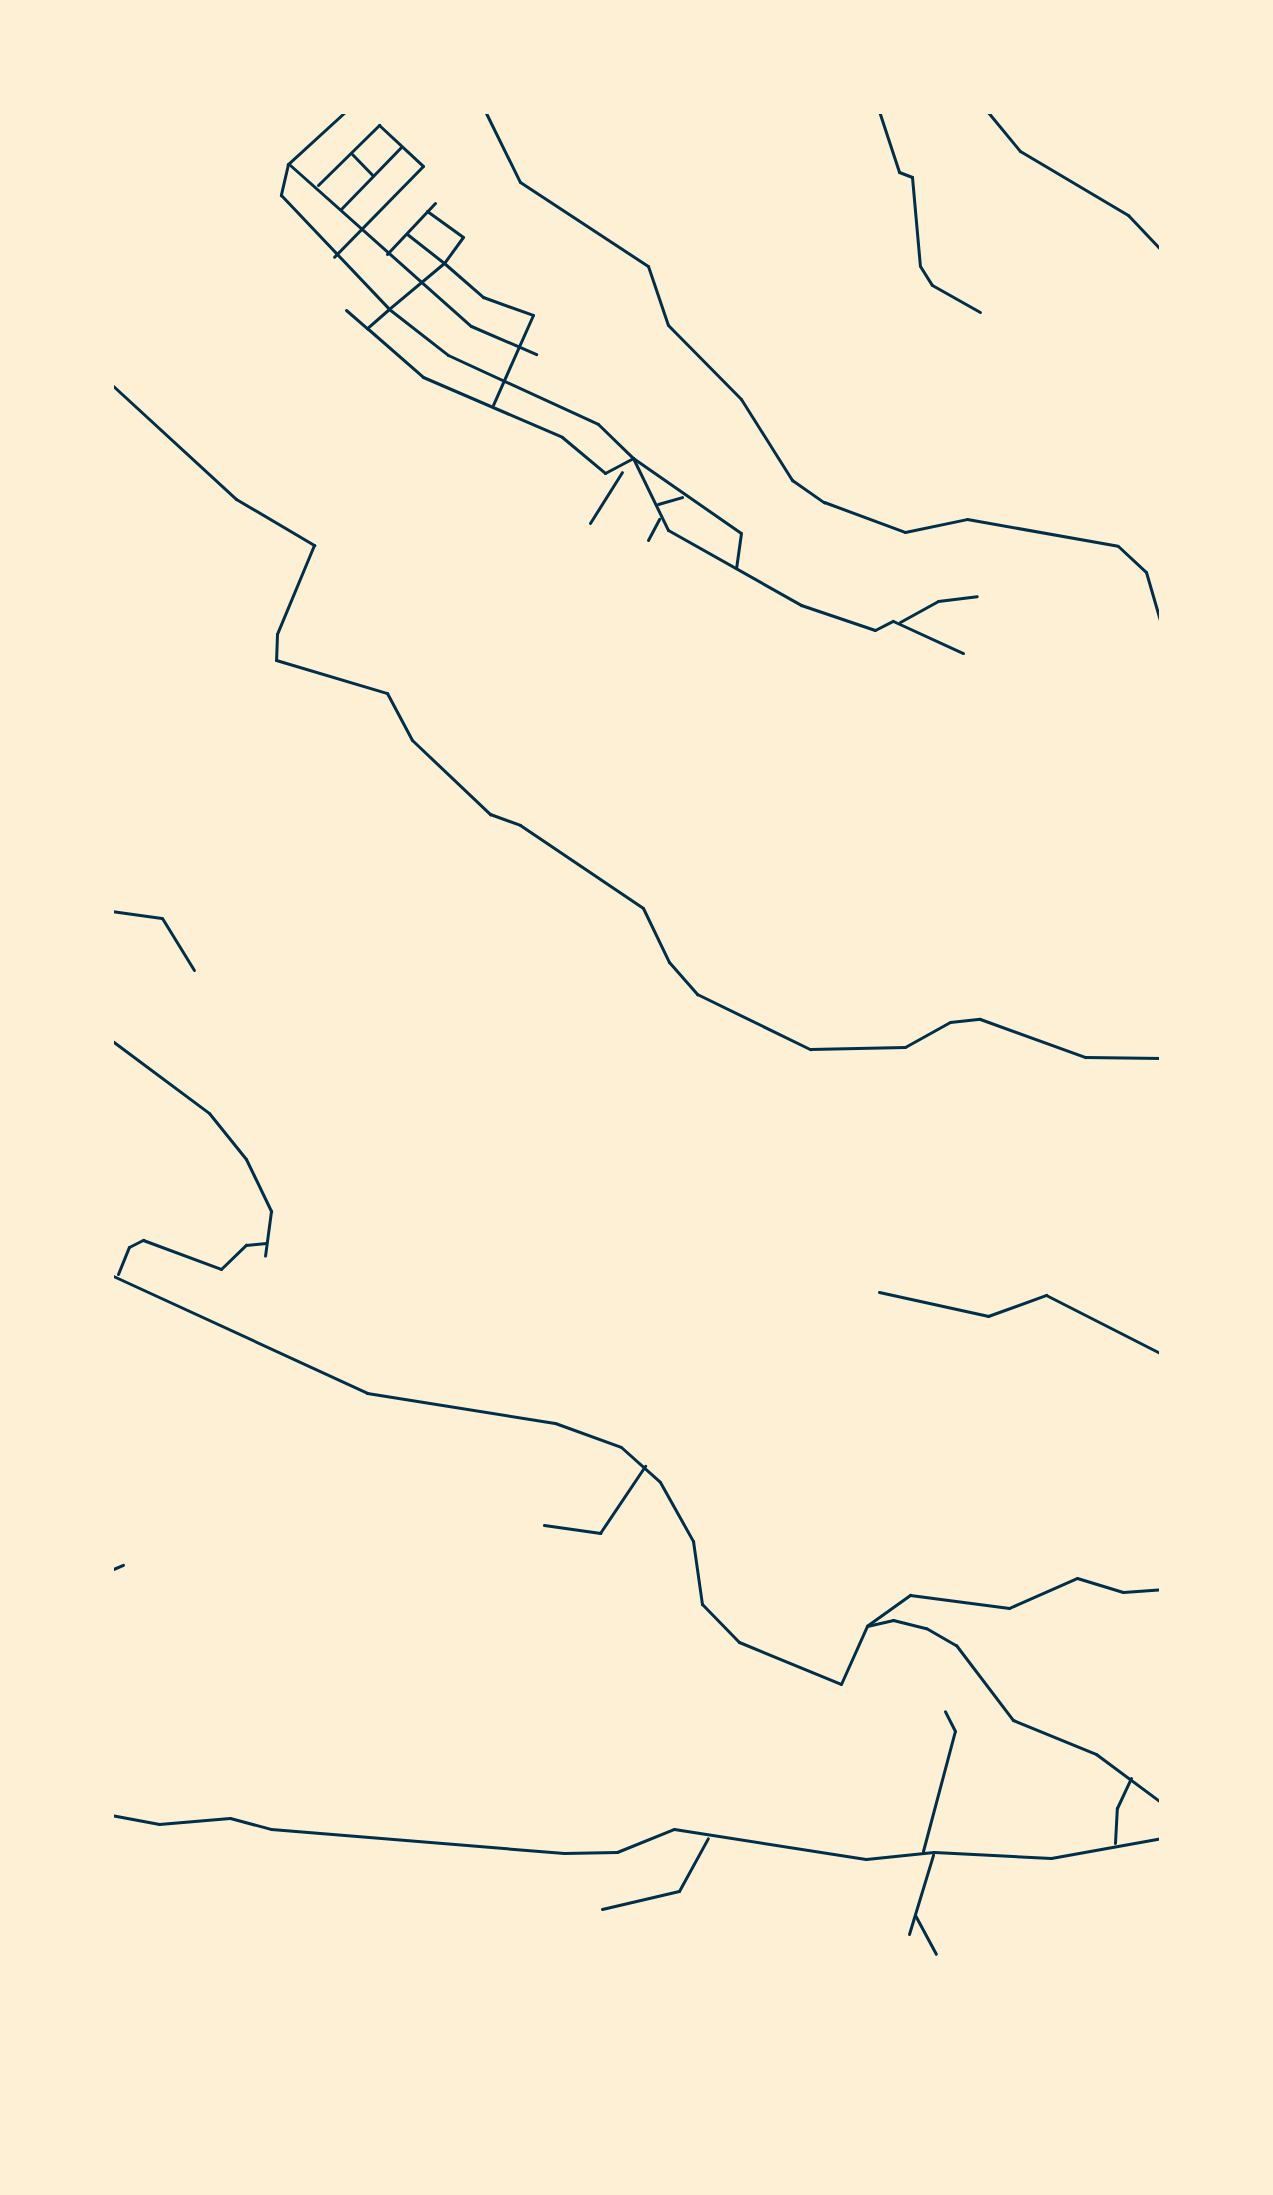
<!DOCTYPE html>
<html>
<head>
<meta charset="utf-8">
<style>
	body { margin:0 }
	#map { position:relative; width:1273px; height:2195px; overflow:hidden; background:#fdf0d5; font-family:"Titillium Web",sans-serif }
	div>[style] { position:absolute }
	.minor>* { height:3px; margin:-1.5px; padding:0 1.5px; transform-origin:1.5px; border-radius:1.5px; background:#003049 }
	.tertiary>* { height:3px; margin:-1.5px; padding:0 1.5px; transform-origin:1.5px; border-radius:1.5px; background:#003049 }
	span { translate:-50% -50%; white-space:nowrap; text-align:center; line-height:1.15; -webkit-text-stroke:12px #fdf0d5; paint-order:stroke }
	.frame { position:absolute; inset:0; border:114px solid #fdf0d5; pointer-events:none }
</style>
</head>
<body>
<div id="map">
	<div class="minor">
		<div style="left:346px;top:111px;width:79px;rotate:137.6deg"></div>
		<div style="left:288px;top:164px;width:32px;rotate:103deg"></div>
		<div style="left:281px;top:195px;width:157px;rotate:46.5deg"></div>
		<div style="left:389px;top:309px;width:29px;rotate:139deg"></div>
		<div style="left:367px;top:328px;width:74px;rotate:41.2deg"></div>
		<div style="left:423px;top:377px;width:151px;rotate:23.3deg"></div>
		<div style="left:562px;top:437px;width:56px;rotate:39.9deg"></div>
		<div style="left:605px;top:473px;width:32px;rotate:-28deg"></div>
		<div style="left:633px;top:458px;width:131px;rotate:34.8deg"></div>
		<div style="left:741px;top:533px;width:34px;rotate:98deg"></div>
		<div style="left:879px;top:111px;width:64px;rotate:71.8deg"></div>
		<div style="left:899px;top:172px;width:14px;rotate:21deg"></div>
		<div style="left:912px;top:177px;width:89px;rotate:84.9deg"></div>
		<div style="left:920px;top:266px;width:22px;rotate:58deg"></div>
		<div style="left:932px;top:285px;width:55px;rotate:29.4deg"></div>
		<div style="left:987px;top:111px;width:52px;rotate:50.5deg"></div>
		<div style="left:1020px;top:151px;width:126px;rotate:30.7deg"></div>
		<div style="left:1128px;top:215px;width:50px;rotate:46.6deg"></div>
		<div style="left:352px;top:154px;width:30px;rotate:46deg"></div>
		<div style="left:290px;top:165px;width:242px;rotate:41.7deg"></div>
		<div style="left:471px;top:326px;width:71px;rotate:23.3deg"></div>
		<div style="left:318px;top:185px;width:86px;rotate:-44.5deg"></div>
		<div style="left:379px;top:125px;width:60px;rotate:43deg"></div>
		<div style="left:423px;top:166px;width:127px;rotate:134.4deg"></div>
		<div style="left:341px;top:209px;width:86px;rotate:-45.9deg"></div>
		<div style="left:427px;top:211px;width:44px;rotate:35.8deg"></div>
		<div style="left:463px;top:237px;width:32px;rotate:126deg"></div>
		<div style="left:444px;top:263px;width:52px;rotate:41.1deg"></div>
		<div style="left:483px;top:297px;width:53px;rotate:19.8deg"></div>
		<div style="left:533px;top:315px;width:98px;rotate:114deg"></div>
		<div style="left:407px;top:234px;width:47px;rotate:38.1deg"></div>
		<div style="left:444px;top:263px;width:72px;rotate:140.1deg"></div>
		<div style="left:389px;top:309px;width:75px;rotate:37.9deg"></div>
		<div style="left:448px;top:355px;width:165px;rotate:24.7deg"></div>
		<div style="left:598px;top:424px;width:49px;rotate:44.2deg"></div>
		<div style="left:633px;top:458px;width:80px;rotate:64.1deg"></div>
		<div style="left:668px;top:530px;width:153px;rotate:29.4deg"></div>
		<div style="left:801px;top:605px;width:78px;rotate:18.7deg"></div>
		<div style="left:875px;top:630px;width:20px;rotate:-27deg"></div>
		<div style="left:893px;top:621px;width:77px;rotate:24.6deg"></div>
		<div style="left:387px;top:254px;width:70px;rotate:-46.7deg"></div>
		<div style="left:346px;top:310px;width:28px;rotate:41deg"></div>
		<div style="left:111px;top:384px;width:170px;rotate:42.6deg"></div>
		<div style="left:236px;top:499px;width:91px;rotate:30.5deg"></div>
		<div style="left:314px;top:545px;width:96px;rotate:112.6deg"></div>
		<div style="left:277px;top:634px;width:26px;rotate:92deg"></div>
		<div style="left:276px;top:660px;width:116px;rotate:16.6deg"></div>
		<div style="left:387px;top:693px;width:53px;rotate:62deg"></div>
		<div style="left:412px;top:740px;width:108px;rotate:43.5deg"></div>
		<div style="left:490px;top:814px;width:32px;rotate:20deg"></div>
		<div style="left:520px;top:825px;width:148px;rotate:34deg"></div>
		<div style="left:643px;top:908px;width:60px;rotate:64.3deg"></div>
		<div style="left:669px;top:962px;width:43px;rotate:48.8deg"></div>
		<div style="left:697px;top:994px;width:126px;rotate:26deg"></div>
		<div style="left:810px;top:1049px;width:95px;rotate:-1.2deg"></div>
		<div style="left:905px;top:1047px;width:51px;rotate:-29.1deg"></div>
		<div style="left:950px;top:1022px;width:30px;rotate:-6deg"></div>
		<div style="left:980px;top:1019px;width:112px;rotate:19.9deg"></div>
		<div style="left:1085px;top:1057px;width:77px;rotate:0.7deg"></div>
		<div style="left:658px;top:504px;width:25px;rotate:-16deg"></div>
		<div style="left:590px;top:523px;width:60px;rotate:-57.9deg"></div>
		<div style="left:648px;top:540px;width:24px;rotate:-62deg"></div>
		<div style="left:900px;top:622px;width:43px;rotate:-28.9deg"></div>
		<div style="left:938px;top:601px;width:39px;rotate:-7deg"></div>
		<div style="left:111px;top:911px;width:51px;rotate:7.8deg"></div>
		<div style="left:162px;top:918px;width:61px;rotate:58.4deg"></div>
		<div style="left:111px;top:1040px;width:122px;rotate:36.7deg"></div>
		<div style="left:209px;top:1113px;width:59px;rotate:51.2deg"></div>
		<div style="left:246px;top:1159px;width:58px;rotate:64.3deg"></div>
		<div style="left:271px;top:1211px;width:45px;rotate:97.6deg"></div>
		<div style="left:118px;top:1274px;width:29px;rotate:-68deg"></div>
		<div style="left:129px;top:1247px;width:16px;rotate:-27deg"></div>
		<div style="left:143px;top:1240px;width:83px;rotate:20.4deg"></div>
		<div style="left:221px;top:1269px;width:35px;rotate:-44deg"></div>
		<div style="left:246px;top:1245px;width:20px;rotate:-6deg"></div>
		<div style="left:111px;top:1275px;width:282px;rotate:24.7deg"></div>
		<div style="left:367px;top:1393px;width:190px;rotate:9.1deg"></div>
		<div style="left:555px;top:1423px;width:70px;rotate:20deg"></div>
		<div style="left:621px;top:1447px;width:52px;rotate:41.9deg"></div>
		<div style="left:660px;top:1482px;width:68px;rotate:60.8deg"></div>
		<div style="left:693px;top:1541px;width:64px;rotate:81.9deg"></div>
		<div style="left:702px;top:1604px;width:53px;rotate:45.8deg"></div>
		<div style="left:739px;top:1642px;width:110px;rotate:22.4deg"></div>
		<div style="left:841px;top:1684px;width:64px;rotate:-65.9deg"></div>
		<div style="left:867px;top:1626px;width:27px;rotate:-13deg"></div>
		<div style="left:893px;top:1620px;width:34px;rotate:14deg"></div>
		<div style="left:926px;top:1628px;width:34px;rotate:30deg"></div>
		<div style="left:956px;top:1645px;width:94px;rotate:52.8deg"></div>
		<div style="left:1013px;top:1720px;width:90px;rotate:22.3deg"></div>
		<div style="left:1096px;top:1754px;width:82px;rotate:36.6deg"></div>
		<div style="left:879px;top:1292px;width:112px;rotate:12.4deg"></div>
		<div style="left:988px;top:1316px;width:62px;rotate:-19.9deg"></div>
		<div style="left:1046px;top:1295px;width:130px;rotate:27deg"></div>
		<div style="left:544px;top:1525px;width:57px;rotate:8.1deg"></div>
		<div style="left:600px;top:1533px;width:81px;rotate:-56.1deg"></div>
		<div style="left:111px;top:1570px;width:13px;rotate:-23deg"></div>
		<div style="left:868px;top:1625px;width:52px;rotate:-35.5deg"></div>
		<div style="left:910px;top:1595px;width:100px;rotate:7.5deg"></div>
		<div style="left:1009px;top:1608px;width:74px;rotate:-23.8deg"></div>
		<div style="left:1077px;top:1578px;width:48px;rotate:16.9deg"></div>
		<div style="left:1123px;top:1592px;width:39px;rotate:-4deg"></div>
		<div style="left:111px;top:1815px;width:49px;rotate:10.6deg"></div>
		<div style="left:159px;top:1824px;width:71px;rotate:-4.8deg"></div>
		<div style="left:230px;top:1818px;width:42px;rotate:15deg"></div>
		<div style="left:271px;top:1829px;width:294px;rotate:4.7deg"></div>
		<div style="left:564px;top:1853px;width:53px;rotate:-1.1deg"></div>
		<div style="left:617px;top:1852px;width:61px;rotate:-22deg"></div>
		<div style="left:674px;top:1829px;width:194px;rotate:8.9deg"></div>
		<div style="left:866px;top:1859px;width:68px;rotate:-5.9deg"></div>
		<div style="left:934px;top:1852px;width:117px;rotate:2.9deg"></div>
		<div style="left:1051px;top:1858px;width:113px;rotate:-10.2deg"></div>
		<div style="left:1115px;top:1843px;width:35px;rotate:-87deg"></div>
		<div style="left:1117px;top:1808px;width:33px;rotate:-65deg"></div>
		<div style="left:923px;top:1851px;width:124px;rotate:-75.1deg"></div>
		<div style="left:955px;top:1731px;width:22px;rotate:-117deg"></div>
		<div style="left:602px;top:1909px;width:79px;rotate:-13.2deg"></div>
		<div style="left:679px;top:1891px;width:60px;rotate:-61.3deg"></div>
		<div style="left:915px;top:1915px;width:44px;rotate:61.7deg"></div>
		<div style="left:909px;top:1934px;width:83px;rotate:-73.1deg"></div>
	</div>
	<div class="tertiary">
		<div style="left:485px;top:111px;width:79px;rotate:63.8deg"></div>
		<div style="left:520px;top:182px;width:153px;rotate:33.3deg"></div>
		<div style="left:648px;top:266px;width:62px;rotate:71.3deg"></div>
		<div style="left:668px;top:325px;width:104px;rotate:45.4deg"></div>
		<div style="left:741px;top:399px;width:96px;rotate:57.8deg"></div>
		<div style="left:792px;top:480px;width:39px;rotate:35deg"></div>
		<div style="left:824px;top:502px;width:86px;rotate:20.3deg"></div>
		<div style="left:905px;top:532px;width:63px;rotate:-11.8deg"></div>
		<div style="left:967px;top:519px;width:153px;rotate:10.1deg"></div>
		<div style="left:1118px;top:546px;width:38px;rotate:43deg"></div>
		<div style="left:1146px;top:572px;width:57px;rotate:73.8deg"></div>
	</div>
	<div class="frame"></div>
</div>
</body>
</html>
